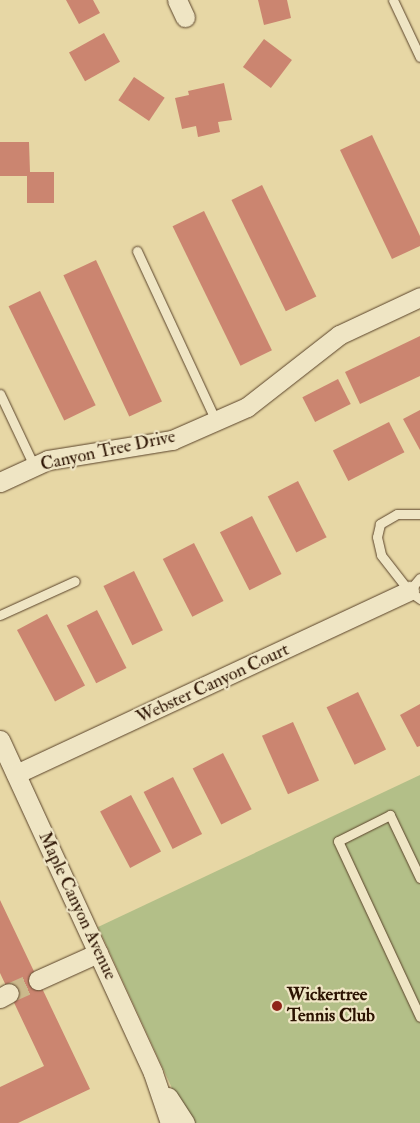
<!DOCTYPE html>
<html>
<head>
<meta charset="utf-8">
<style>
	body { margin:0 }
	#map { position:relative; width:420px; height:1123px; overflow:hidden; background:#e7d7a5; font-family:"IM FELL Double Pica",serif }
	div>[style] { position:absolute }
	.green>* { inset:0; background:#b3bf88 }
	.building>* { inset:0; background:#cb8570; transform-origin:0 0 }
	.street-tunnel>* { height:19px; margin-top:-9.5px; transform-origin:0; background:repeating-linear-gradient(90deg,#cbb98c 0 19px,transparent 0 28px) }
	.roads { filter:drop-shadow(0 0 1px #5a432a) drop-shadow(0 0 1px #5a432a) }
	.lane>* { height:9px; margin:-4.5px; padding:0 4.5px; transform-origin:4.5px; border-radius:4.5px; background:#efe5c4 }
	.street>* { height:19px; margin:-9.5px; padding:0 9.5px; transform-origin:9.5px; border-radius:9.5px; background:#efe5c4 }
	.dots>* { width:14px; height:14px; translate:-50% -50%; box-sizing:border-box; border:2px solid #efe5c4; border-radius:50% }
	span { translate:-50% -50%; white-space:nowrap; text-align:center; line-height:1.15; -webkit-text-stroke:4.5px #efe5c4; paint-order:stroke }
	.street-label { font-size:18px; color:#2b1201 }
	.poi-label { font-size:18px; color:#2b1201; font-weight:700 }
	.left { translate:0 -50%; text-align:left }
</style>
</head>
<body>
<div id="map">
	<div class="green">
		<div style="clip-path:polygon(420px 775px,420px 1123px,188px 1123px,98px 927px)"></div>
	</div>
	<div class="building">
		<div style="clip-path:polygon(66px 0,93px 0,100px 13px,79px 24px)"></div>
		<div style="clip-path:polygon(258px 0,287px 0,291px 18px,264px 25px)"></div>
		<div style="left:104px;top:33px;width:33px;height:40px;rotate:61deg"></div>
		<div style="left:264px;top:39px;width:35px;height:35px;rotate:37deg"></div>
		<div style="left:134px;top:77px;width:37px;height:28px;rotate:34deg"></div>
		<div style="clip-path:polygon(224px 83px,232px 120px,218px 122px,220px 132px,198px 137px,196px 126px,182px 129px,175px 98px,189px 95px,188px 91px)"></div>
		<div style="clip-path:polygon(372px 135px,420px 236px,420px 246px,392px 259px,340px 150px)"></div>
		<div style="clip-path:polygon(0 142px,29px 142px,30px 172px,54px 172px,54px 203px,27px 203px,27px 176px,0 176px)"></div>
		<div style="left:262px;top:185px;width:124px;height:34px;rotate:64deg"></div>
		<div style="left:204px;top:211px;width:155px;height:35px;rotate:64deg"></div>
		<div style="left:96px;top:260px;width:156px;height:36px;rotate:65deg"></div>
		<div style="left:40px;top:291px;width:127px;height:35px;rotate:64deg"></div>
		<div style="clip-path:polygon(420px 336px,420px 376px,360px 404px,345px 372px)"></div>
		<div style="left:338px;top:379px;width:28px;height:40px;rotate:63deg"></div>
		<div style="clip-path:polygon(420px 410px,420px 450px,403px 419px)"></div>
		<div style="left:389px;top:422px;width:34px;height:63px;rotate:63deg"></div>
		<div style="left:298px;top:481px;width:63px;height:34px;rotate:63deg"></div>
		<div style="left:252px;top:516px;width:65px;height:36px;rotate:63deg"></div>
		<div style="left:194px;top:543px;width:65px;height:35px;rotate:63deg"></div>
		<div style="left:134px;top:571px;width:66px;height:34px;rotate:64deg"></div>
		<div style="left:97px;top:610px;width:65px;height:34px;rotate:63deg"></div>
		<div style="left:47px;top:614px;width:81px;height:34px;rotate:62deg"></div>
		<div style="left:358px;top:692px;width:64px;height:35px;rotate:64deg"></div>
		<div style="clip-path:polygon(420px 704px,420px 746px,417px 747px,400px 715px)"></div>
		<div style="left:293px;top:722px;width:64px;height:34px;rotate:66deg"></div>
		<div style="left:223px;top:753px;width:63px;height:34px;rotate:63deg"></div>
		<div style="left:173px;top:777px;width:64px;height:33px;rotate:63deg"></div>
		<div style="left:131px;top:795px;width:64px;height:35px;rotate:62deg"></div>
		<div style="clip-path:polygon(0 900px,90px 1089px,18px 1123px,0 1123px,0 1087px,44px 1066px,0 973px)"></div>
	</div>
	<div class="street-tunnel">
		<div style="left:9px;top:993px;width:32px;rotate:-24deg"></div>
	</div>
	<div class="roads">
		<div class="lane">
			<div style="left:393px;top:0;width:63px;rotate:64.7deg"></div>
			<div style="left:137px;top:251px;width:187px;rotate:65.1deg"></div>
			<div style="left:0;top:394px;width:80px;rotate:64.7deg"></div>
			<div style="left:420px;top:514px;width:23px;rotate:180deg"></div>
			<div style="left:397px;top:514px;width:20px;rotate:150deg"></div>
			<div style="left:380px;top:524px;width:13px;rotate:103deg"></div>
			<div style="left:377px;top:537px;width:18px;rotate:77deg"></div>
			<div style="left:381px;top:555px;width:46px;rotate:52.1deg"></div>
			<div style="left:409px;top:591px;width:14px;rotate:36deg"></div>
			<div style="left:409px;top:591px;width:17px;rotate:-50deg"></div>
			<div style="left:0;top:615px;width:82px;rotate:-24.4deg"></div>
			<div style="left:420px;top:878px;width:70px;rotate:-115.5deg"></div>
			<div style="left:390px;top:815px;width:58px;rotate:153.4deg"></div>
			<div style="left:338px;top:841px;width:194px;rotate:65deg"></div>
		</div>
		<div class="street">
			<div style="left:177px;top:0;width:19px;rotate:65deg"></div>
			<div style="left:0;top:482px;width:53px;rotate:-24.6deg"></div>
			<div style="left:48px;top:460px;width:126px;rotate:-9.2deg"></div>
			<div style="left:172px;top:440px;width:82px;rotate:-23.7deg"></div>
			<div style="left:247px;top:407px;width:117px;rotate:-38deg"></div>
			<div style="left:339px;top:335px;width:89px;rotate:-25.1deg"></div>
			<div style="left:0;top:740px;width:366px;rotate:65.3deg"></div>
			<div style="left:153px;top:1073px;width:53px;rotate:71.2deg"></div>
			<div style="left:16px;top:774px;width:434px;rotate:-25deg"></div>
			<div style="left:38px;top:980px;width:66px;rotate:-24.2deg"></div>
			<div style="left:0;top:998px;width:10px;rotate:-29deg"></div>
			<div style="left:168px;top:1097px;width:31px;rotate:57deg"></div>
		</div>
	</div>
	<div class="dots">
		<div style="left:277px;top:1006px;background:#8f2418"></div>
	</div>
	<div class="street-label">
		<span style="left:108px;top:451px;rotate:-12deg">Canyon Tree Drive</span>
		<span style="left:213px;top:684px;rotate:-25deg">Webster Canyon Court</span>
		<span style="left:77px;top:906px;rotate:65deg">Maple Canyon Avenue</span>
	</div>
	<div class="poi-label">
		<span class="left" style="left:287px;top:1006px">Wickertree<br>Tennis Club</span>
	</div>
</div>
</body>
</html>
